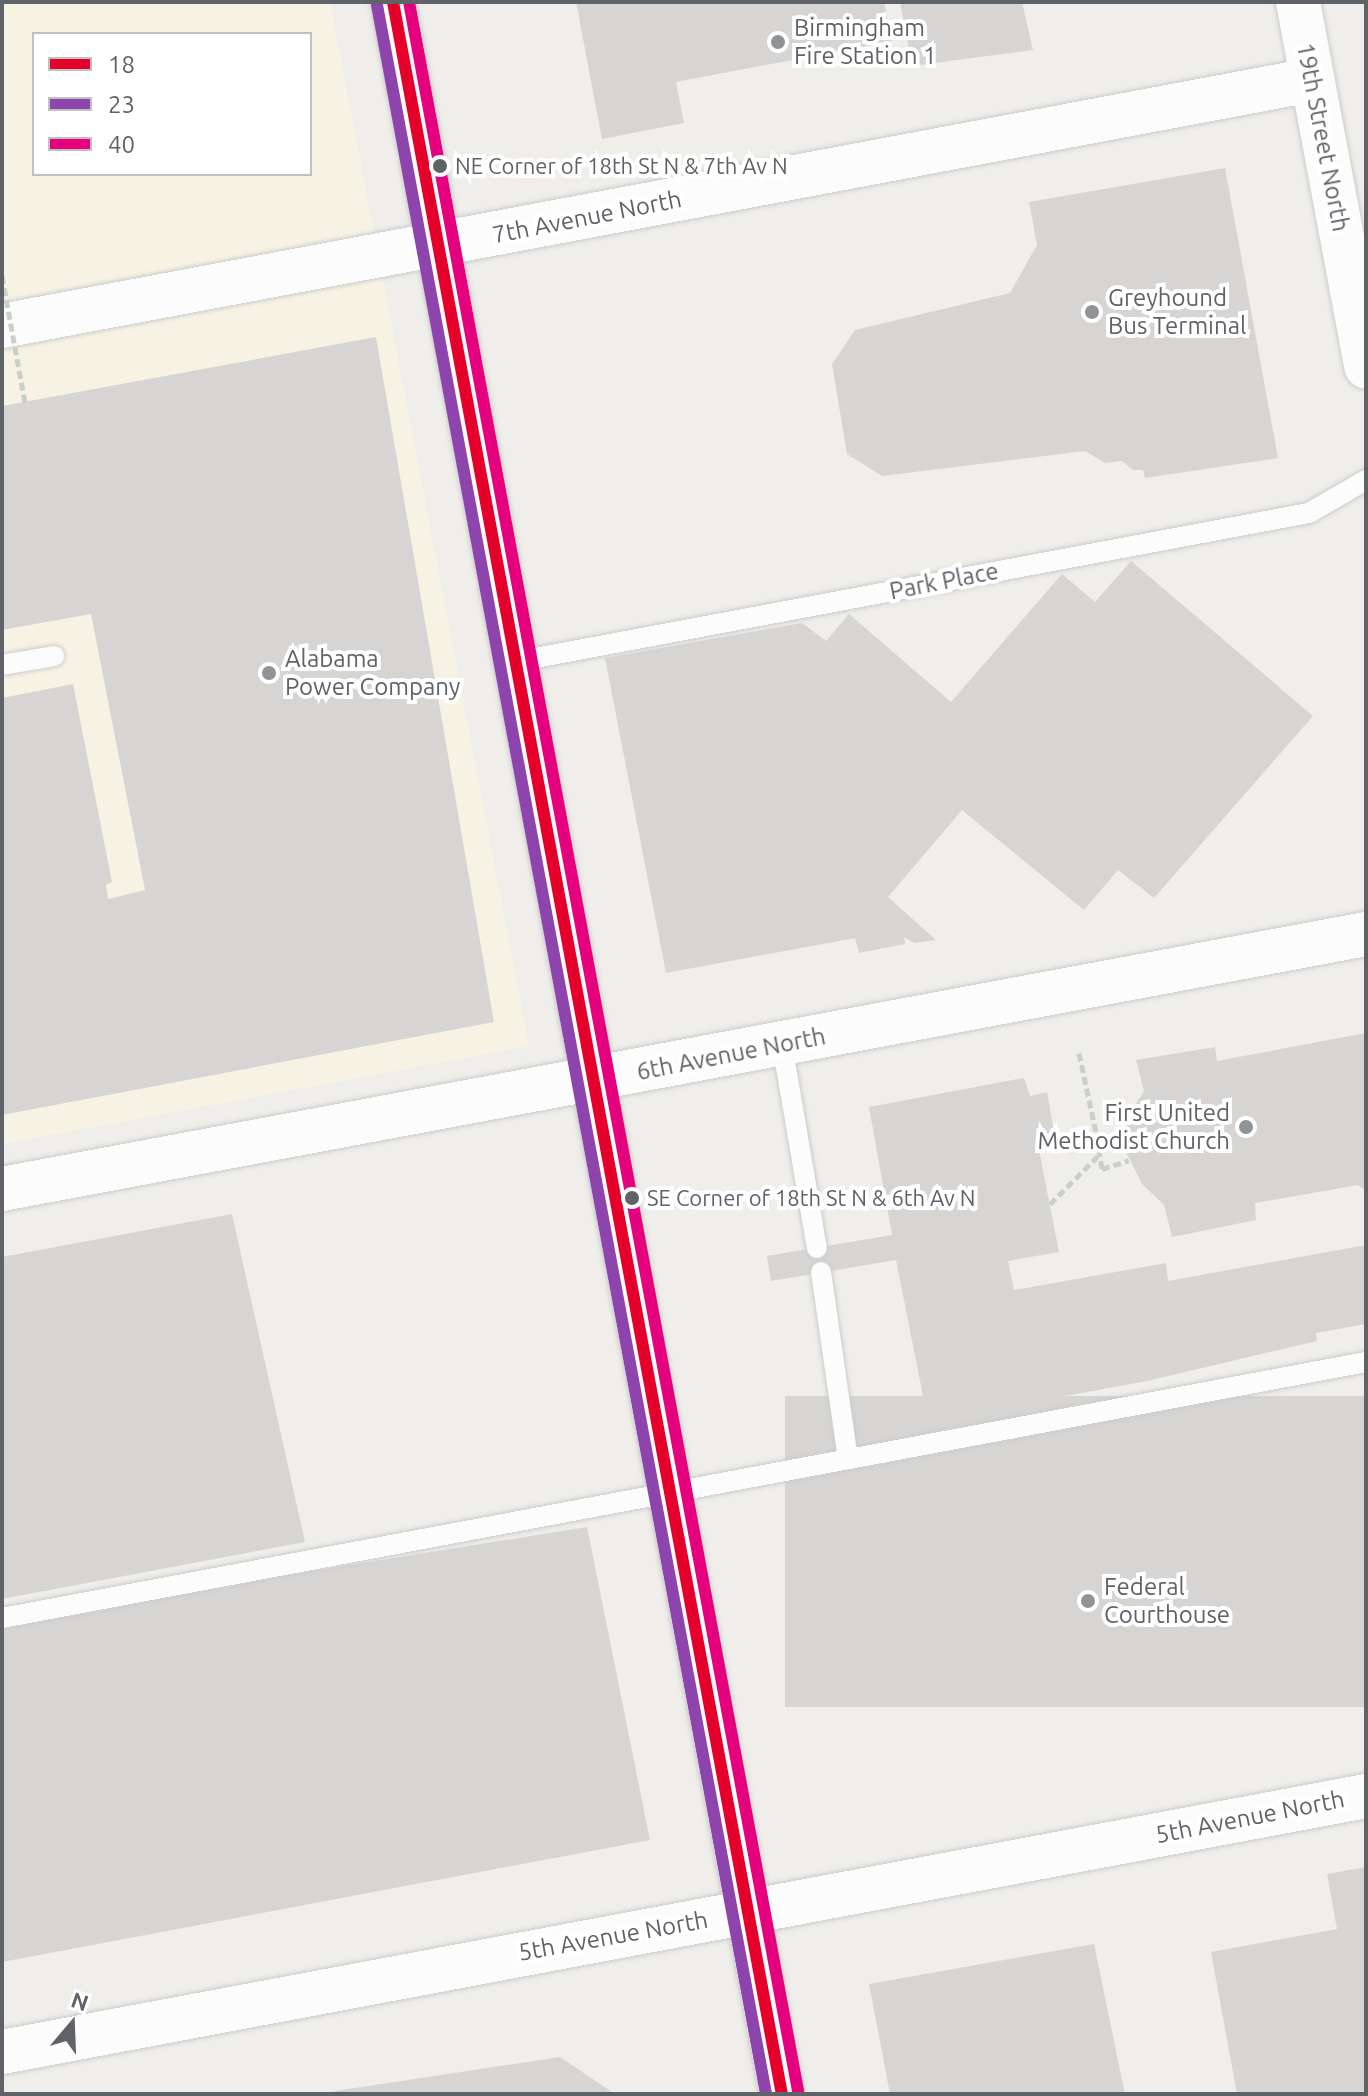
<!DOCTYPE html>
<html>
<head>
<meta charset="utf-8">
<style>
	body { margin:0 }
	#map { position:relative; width:1368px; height:2096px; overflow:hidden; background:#efeeea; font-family:Ubuntu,sans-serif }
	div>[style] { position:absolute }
	.commercial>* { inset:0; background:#f7f3e4 }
	.building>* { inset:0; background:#d6d5d3; transform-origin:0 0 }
	.path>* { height:5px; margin-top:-2.5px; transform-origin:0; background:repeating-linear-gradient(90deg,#cacfcc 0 8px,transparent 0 12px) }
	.roads { filter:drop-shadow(0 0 2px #cbcccc) drop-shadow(0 0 2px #cbcccc) }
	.service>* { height:20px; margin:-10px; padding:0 10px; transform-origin:10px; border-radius:10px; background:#fdfcfc }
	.tertiary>* { height:44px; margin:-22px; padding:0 22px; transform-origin:22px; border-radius:22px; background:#fdfcfc }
	.secondary>* { height:44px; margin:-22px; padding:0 22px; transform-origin:22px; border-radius:22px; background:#fdfcfc }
	.path-bridge>* { height:5px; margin-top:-2.5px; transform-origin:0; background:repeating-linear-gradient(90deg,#cacfcc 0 8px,transparent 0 12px) }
	.bus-1>* { height:12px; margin:-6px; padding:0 6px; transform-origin:6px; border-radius:6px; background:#e4002b }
	.bus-2>* { height:12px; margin:-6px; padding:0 6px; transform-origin:6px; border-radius:6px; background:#8e44ad }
	.bus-3>* { height:12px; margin:-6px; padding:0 6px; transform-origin:6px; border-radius:6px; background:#e5007d }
	.dots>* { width:22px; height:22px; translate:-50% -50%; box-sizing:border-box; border:4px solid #fff; border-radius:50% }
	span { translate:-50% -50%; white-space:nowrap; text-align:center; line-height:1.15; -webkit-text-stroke:8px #fff; paint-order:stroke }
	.bus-label { font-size:22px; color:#5f6368 }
	.left { translate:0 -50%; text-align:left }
	.poi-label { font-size:24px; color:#5f6368 }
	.right { translate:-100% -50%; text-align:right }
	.street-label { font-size:24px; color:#5f6368 }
	.frame { position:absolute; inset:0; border:4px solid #5f6368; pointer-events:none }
	.legend { position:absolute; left:32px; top:32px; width:280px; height:144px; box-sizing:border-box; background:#fff; border:2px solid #bfc1c3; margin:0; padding:10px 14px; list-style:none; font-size:24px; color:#5f6368 }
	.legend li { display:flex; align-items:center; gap:16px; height:40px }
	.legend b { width:40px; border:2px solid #bfc1c3 }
	.north { position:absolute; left:32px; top:1984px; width:80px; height:80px; -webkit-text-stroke:6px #fff; paint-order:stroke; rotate:19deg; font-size:22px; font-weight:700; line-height:32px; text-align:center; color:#5f6368 }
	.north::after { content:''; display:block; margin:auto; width:28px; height:36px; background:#5f6368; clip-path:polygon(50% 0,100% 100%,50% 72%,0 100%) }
</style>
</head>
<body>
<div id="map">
	<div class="commercial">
		<div style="clip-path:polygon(evenodd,2px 2px,330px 2px,529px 1046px,2px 1144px,2px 2px,34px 34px,310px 34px,310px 174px,34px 174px,34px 34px)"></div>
	</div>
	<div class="building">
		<div style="clip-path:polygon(576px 2px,884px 2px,892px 41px,676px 82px,684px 123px,602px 139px)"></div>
		<div style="clip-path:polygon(900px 2px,1022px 2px,1033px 50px,912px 66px)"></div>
		<div style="clip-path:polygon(1225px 168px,1278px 458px,1145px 478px,1143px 470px,1133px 470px,1122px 461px,1105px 463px,1085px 451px,882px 476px,847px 454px,832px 364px,855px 330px,1010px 293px,1037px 245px,1029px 202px)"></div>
		<div style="clip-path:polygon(376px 337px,494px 1022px,2px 1115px,2px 698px,73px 684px,112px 882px,106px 885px,108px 899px,145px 890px,91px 614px,2px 630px,2px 406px)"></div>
		<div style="clip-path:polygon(1131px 561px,1313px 716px,1154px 898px,1118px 870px,1084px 910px,962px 810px,888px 897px,936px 940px,914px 943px,904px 937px,905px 944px,859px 953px,855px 938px,666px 973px,605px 658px,802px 623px,826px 641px,849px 614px,951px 702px,1062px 574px,1095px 602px)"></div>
		<div style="clip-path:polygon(1366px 1033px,1366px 1191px,1358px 1185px,1255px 1203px,1256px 1220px,1172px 1237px,1164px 1205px,1142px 1184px,1127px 1154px,1127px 1118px,1144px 1091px,1136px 1060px,1215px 1047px,1217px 1061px)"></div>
		<div style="clip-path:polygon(1024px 1078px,1030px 1096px,1047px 1092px,1055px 1137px,1037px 1140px,1059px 1252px,1008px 1261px,1014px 1290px,1166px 1263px,1168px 1281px,1366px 1245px,1366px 1324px,1316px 1333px,1317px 1341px,1147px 1381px,928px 1421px,896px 1260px,771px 1281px,767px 1256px,892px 1235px,869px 1107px)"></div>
		<div style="clip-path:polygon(232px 1214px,305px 1542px,2px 1599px,2px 1257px)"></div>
		<div style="left:1366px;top:1396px;width:311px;height:581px;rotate:90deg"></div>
		<div style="clip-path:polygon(587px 1527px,650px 1840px,2px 1962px,2px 1621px)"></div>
		<div style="clip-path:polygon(1366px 1867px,1366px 2094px,1237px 2094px,1211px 1952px,1337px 1929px,1327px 1874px)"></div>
		<div style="clip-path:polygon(1094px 1944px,1125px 2094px,890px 2094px,869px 1984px)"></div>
		<div style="clip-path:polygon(560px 2057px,615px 2094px,330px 2094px,329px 2092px)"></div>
	</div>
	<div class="path">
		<div style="left:1079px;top:1053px;width:86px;rotate:77.9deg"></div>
		<div style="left:1097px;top:1137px;width:28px;rotate:-2deg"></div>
		<div style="left:1097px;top:1137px;width:32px;rotate:81deg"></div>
		<div style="left:1102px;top:1169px;width:28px;rotate:-18deg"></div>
		<div style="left:1050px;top:1204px;width:71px;rotate:-45deg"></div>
	</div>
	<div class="roads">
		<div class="service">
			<div style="left:514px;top:662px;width:809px;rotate:-10.62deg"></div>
			<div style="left:1309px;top:513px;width:66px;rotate:-30.1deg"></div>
			<div style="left:2px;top:665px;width:53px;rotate:-9.8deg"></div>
			<div style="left:782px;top:1044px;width:207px;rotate:80.3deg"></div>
			<div style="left:821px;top:1272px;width:189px;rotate:81.8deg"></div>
			<div style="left:2px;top:1618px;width:1388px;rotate:-10.63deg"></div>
		</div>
		<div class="tertiary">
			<div style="left:393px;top:2px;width:2128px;rotate:79.47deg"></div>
			<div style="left:2px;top:326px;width:1333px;rotate:-10.64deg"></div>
		</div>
		<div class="secondary">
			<div style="left:1298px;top:2px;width:371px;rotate:79.4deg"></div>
			<div style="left:2px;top:1189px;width:1388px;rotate:-10.59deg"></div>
			<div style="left:2px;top:2052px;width:1388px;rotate:-10.63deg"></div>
		</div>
	</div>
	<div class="path-bridge">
		<div style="left:2px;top:276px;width:128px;rotate:79.7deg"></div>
	</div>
	<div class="bus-1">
		<div style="left:393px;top:2px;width:2128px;rotate:79.47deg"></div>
	</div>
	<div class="bus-2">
		<div style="left:377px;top:5px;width:2125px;rotate:79.45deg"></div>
	</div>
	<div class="bus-3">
		<div style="left:409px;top:2px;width:2125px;rotate:79.45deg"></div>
	</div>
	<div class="dots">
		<div style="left:778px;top:42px;background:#919496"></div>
		<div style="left:440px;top:166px;background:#5f6368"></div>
		<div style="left:1092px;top:312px;background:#919496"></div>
		<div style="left:269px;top:673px;background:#919496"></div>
		<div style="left:1246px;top:1127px;background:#919496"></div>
		<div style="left:632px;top:1198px;background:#5f6368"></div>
		<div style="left:1088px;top:1601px;background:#919496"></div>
	</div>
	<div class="bus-label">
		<span class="left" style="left:455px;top:166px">NE Corner of 18th St N &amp; 7th Av N</span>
		<span class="left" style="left:647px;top:1198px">SE Corner of 18th St N &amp; 6th Av N</span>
	</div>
	<div class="poi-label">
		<span class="left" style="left:794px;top:42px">Birmingham<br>Fire Station 1</span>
		<span class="left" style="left:1108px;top:312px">Greyhound<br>Bus Terminal</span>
		<span class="left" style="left:285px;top:673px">Alabama<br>Power Company</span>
		<span class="right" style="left:1230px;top:1127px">First United<br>Methodist Church</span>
		<span class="left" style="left:1104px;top:1601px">Federal<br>Courthouse</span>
	</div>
	<div class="street-label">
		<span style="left:1323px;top:137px;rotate:79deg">19th Street North</span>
		<span style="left:587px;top:217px;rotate:-11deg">7th Avenue North</span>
		<span style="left:944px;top:581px;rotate:-11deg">Park Place</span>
		<span style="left:731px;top:1054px;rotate:-11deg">6th Avenue North</span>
		<span style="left:1250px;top:1817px;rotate:-11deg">5th Avenue North</span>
		<span style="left:613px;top:1936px;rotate:-10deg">5th Avenue North</span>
	</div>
	<div class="frame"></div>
	<ul class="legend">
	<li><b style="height:10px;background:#e4002b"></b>18</li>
	<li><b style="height:10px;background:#8e44ad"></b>23</li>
	<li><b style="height:10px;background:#e5007d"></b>40</li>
	</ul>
	<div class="north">N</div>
</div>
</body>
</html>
